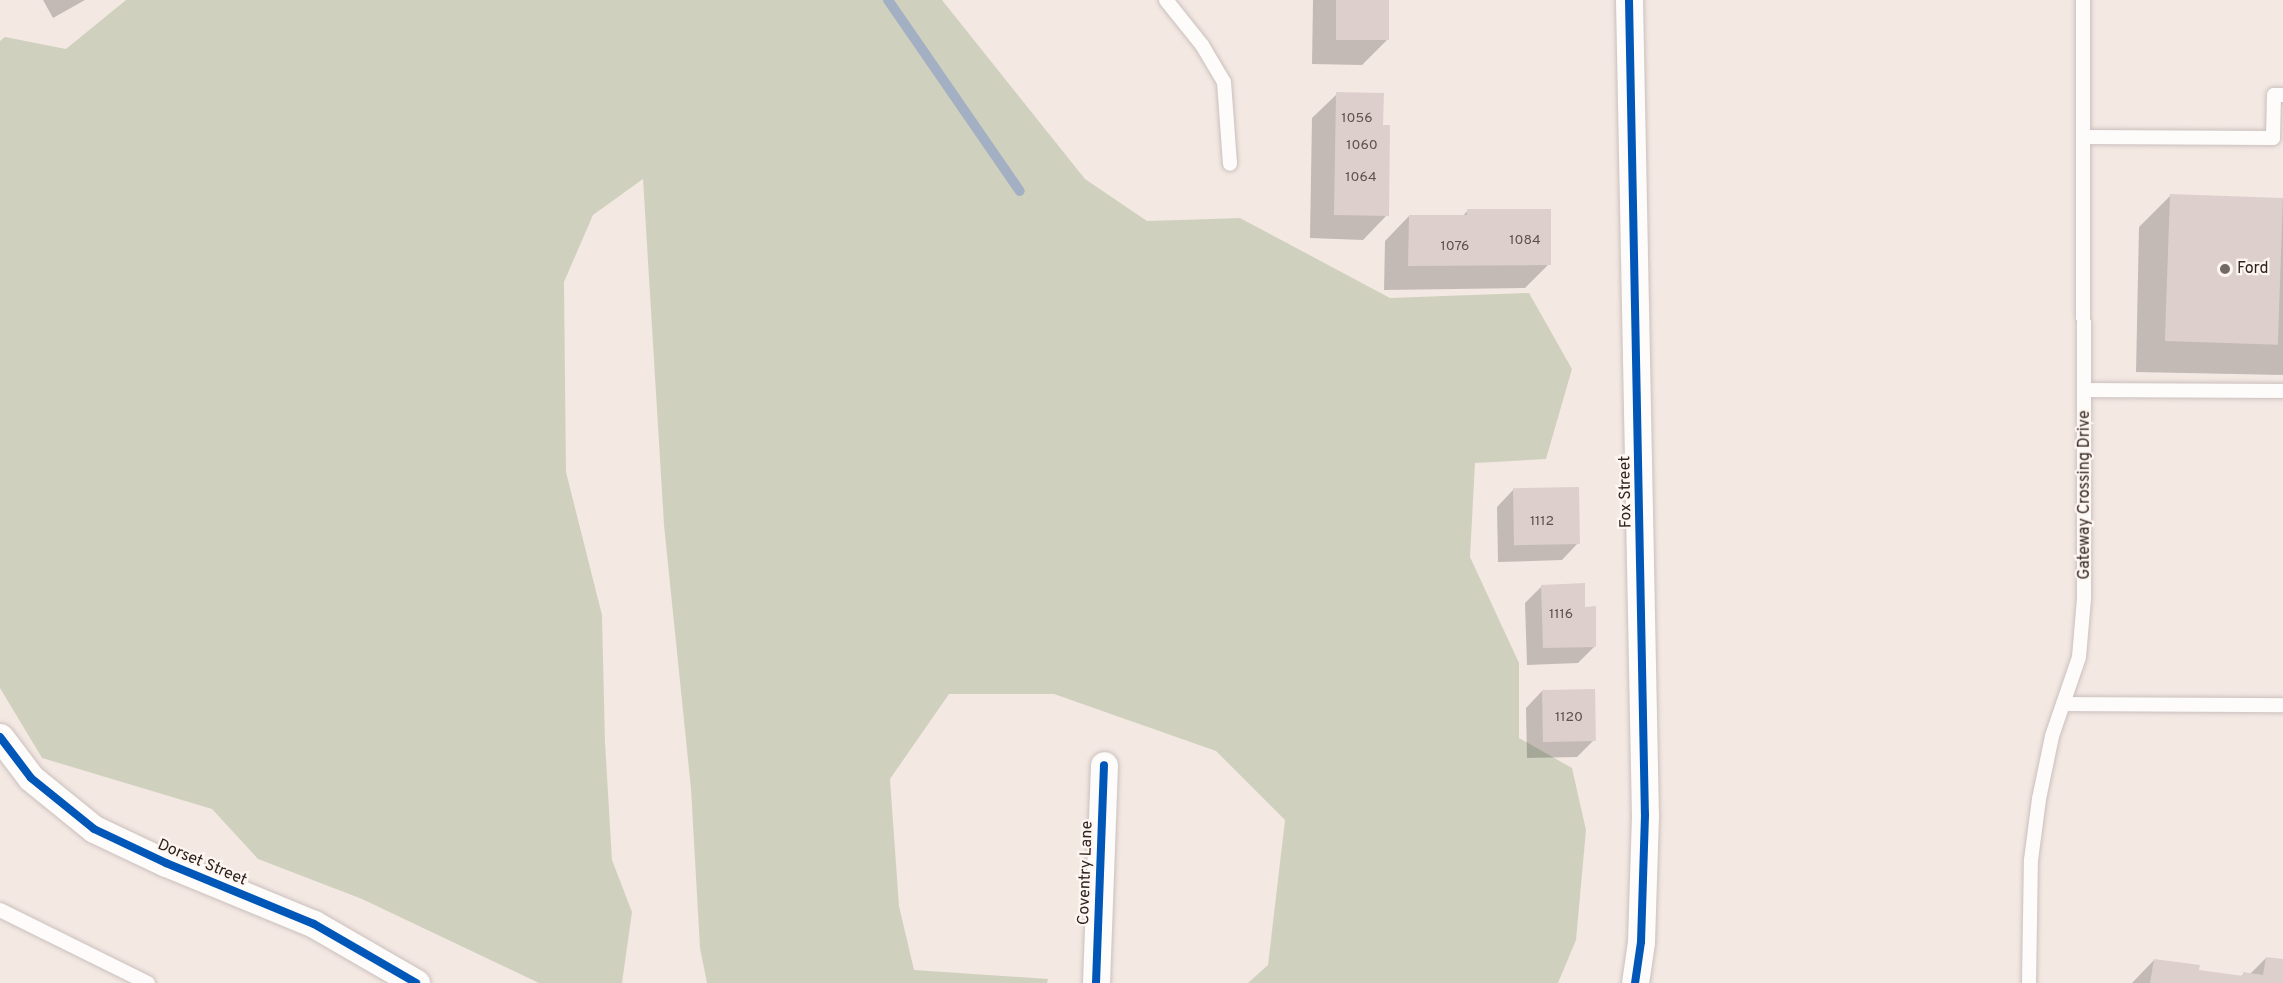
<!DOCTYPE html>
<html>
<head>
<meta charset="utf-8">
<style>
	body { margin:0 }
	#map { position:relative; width:2283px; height:983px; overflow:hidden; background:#f4e8e3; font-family:Overpass,sans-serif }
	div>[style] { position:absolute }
	.green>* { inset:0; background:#cfd1be }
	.shadow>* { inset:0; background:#0003 }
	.stream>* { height:10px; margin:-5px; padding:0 5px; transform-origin:5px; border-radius:5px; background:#a3afc2 }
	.building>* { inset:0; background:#ddd0cc; transform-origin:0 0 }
	.roads { filter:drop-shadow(0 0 2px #cac0bc) drop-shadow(0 0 2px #cac0bc) }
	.lane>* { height:14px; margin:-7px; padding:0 7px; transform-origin:7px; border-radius:7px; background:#fdfcfb }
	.street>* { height:27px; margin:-13.5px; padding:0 13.5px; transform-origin:13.5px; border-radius:13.5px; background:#fdfcfb }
	.cycleway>* { height:8px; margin:-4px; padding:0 4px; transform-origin:4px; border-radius:4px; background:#0057b8 }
	.dots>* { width:16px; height:16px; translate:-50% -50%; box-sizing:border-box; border:3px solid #fff5f1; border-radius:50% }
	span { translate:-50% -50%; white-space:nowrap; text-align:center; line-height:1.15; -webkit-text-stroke:4.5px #fff5f1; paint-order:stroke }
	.number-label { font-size:14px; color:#5b514d }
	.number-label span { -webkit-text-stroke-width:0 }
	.poi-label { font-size:16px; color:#2e2522 }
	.left { translate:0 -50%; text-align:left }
	.street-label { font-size:16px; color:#2e2522 }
</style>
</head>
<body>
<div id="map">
	<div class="green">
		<div style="clip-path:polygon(126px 0,942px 0,1085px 179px,1147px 221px,1240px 218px,1390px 298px,1529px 293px,1572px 369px,1546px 459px,1475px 463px,1470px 557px,1519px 663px,1519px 738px,1572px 768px,1586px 830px,1576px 940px,1558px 983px,1248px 983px,1268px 965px,1285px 820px,1216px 751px,1054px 694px,949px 694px,890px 779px,899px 906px,914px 970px,1048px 979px,1047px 983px,707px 983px,700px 948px,691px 789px,664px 525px,643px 179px,593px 215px,564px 282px,566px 472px,602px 615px,605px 742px,612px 860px,632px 912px,622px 983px,539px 983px,362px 899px,258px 859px,212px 809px,42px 758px,0 688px,0 41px,5px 37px,66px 49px)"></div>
	</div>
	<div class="shadow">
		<div style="clip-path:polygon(43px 0,85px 0,53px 18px)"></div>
		<div style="clip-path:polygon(1313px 0,1388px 0,1387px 40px,1362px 65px,1312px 64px)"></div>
		<div style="clip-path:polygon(1337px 94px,1382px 126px,1387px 215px,1363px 240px,1310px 238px,1312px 118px)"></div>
		<div style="clip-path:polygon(2170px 196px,2283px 199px,2283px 375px,2136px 372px,2139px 227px)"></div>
		<div style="clip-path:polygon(1468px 210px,1549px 264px,1525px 288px,1384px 290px,1385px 241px,1409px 216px,1462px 217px)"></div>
		<div style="clip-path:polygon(1513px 490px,1578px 543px,1562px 560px,1498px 562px,1497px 507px)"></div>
		<div style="clip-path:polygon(1541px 587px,1584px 608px,1595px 646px,1578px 663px,1527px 665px,1525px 603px)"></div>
		<div style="clip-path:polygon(1542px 691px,1594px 740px,1577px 757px,1527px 758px,1526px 708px)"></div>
		<div style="clip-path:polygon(2266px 958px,2283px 961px,2283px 983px,2132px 983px,2154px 960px,2198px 971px,2240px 977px,2244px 974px,2250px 974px)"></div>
	</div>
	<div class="stream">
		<div style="left:888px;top:0;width:232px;rotate:55.4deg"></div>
	</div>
	<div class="building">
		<div style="left:1336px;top:0;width:53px;height:40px"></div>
		<div style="clip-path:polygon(1336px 92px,1384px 93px,1383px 125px,1390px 125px,1389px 216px,1334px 215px)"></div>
		<div style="left:2170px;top:194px;width:113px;height:147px;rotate:2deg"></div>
		<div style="clip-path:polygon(1467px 209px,1551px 209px,1551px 265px,1408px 266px,1409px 215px,1467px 215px)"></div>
		<div style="left:1579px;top:487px;width:57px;height:66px;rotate:89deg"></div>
		<div style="clip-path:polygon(1585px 583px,1585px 607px,1596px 606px,1596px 647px,1543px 648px,1541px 585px)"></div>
		<div style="left:1595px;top:689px;width:52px;height:53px;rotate:89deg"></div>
		<div style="clip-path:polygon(2266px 957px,2283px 959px,2283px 983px,2150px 983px,2154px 959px,2200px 965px,2199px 970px,2243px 976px,2243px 972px,2263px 975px)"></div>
	</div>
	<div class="roads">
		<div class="lane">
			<div style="left:1166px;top:0;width:58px;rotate:51.3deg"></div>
			<div style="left:1202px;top:45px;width:43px;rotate:59.3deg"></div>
			<div style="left:1224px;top:82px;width:82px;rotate:85.8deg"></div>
			<div style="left:2084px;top:137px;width:189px;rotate:0.3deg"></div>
			<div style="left:2273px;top:138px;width:43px;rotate:-88.7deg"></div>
			<div style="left:2274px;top:95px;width:9px"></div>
			<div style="left:2085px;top:390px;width:198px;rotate:0.3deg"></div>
			<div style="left:2063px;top:704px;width:220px;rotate:0.3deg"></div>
			<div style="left:0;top:910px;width:165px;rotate:26.3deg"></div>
			<div style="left:2029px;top:983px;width:123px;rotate:-89.1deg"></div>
			<div style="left:2031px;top:860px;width:62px;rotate:-82.5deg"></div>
			<div style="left:2039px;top:799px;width:64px;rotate:-78.3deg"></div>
			<div style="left:2052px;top:736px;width:83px;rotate:-71.1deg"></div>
			<div style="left:2079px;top:657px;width:58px;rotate:-85.1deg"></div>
			<div style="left:2084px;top:599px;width:599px;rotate:-90.1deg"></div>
		</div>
		<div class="street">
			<div style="left:1629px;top:0;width:815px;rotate:88.88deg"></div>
			<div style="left:1645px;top:815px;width:127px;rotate:91.8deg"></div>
			<div style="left:1641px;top:942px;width:41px;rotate:98.3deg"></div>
			<div style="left:0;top:737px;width:51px;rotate:52.9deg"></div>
			<div style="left:31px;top:778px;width:81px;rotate:39deg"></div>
			<div style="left:94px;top:829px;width:80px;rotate:25.3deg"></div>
			<div style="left:166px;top:863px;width:160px;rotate:22.4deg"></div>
			<div style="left:314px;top:924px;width:118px;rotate:30deg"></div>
			<div style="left:1096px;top:983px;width:218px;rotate:-87.9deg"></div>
		</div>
	</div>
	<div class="cycleway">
		<div style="left:1629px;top:0;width:815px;rotate:88.88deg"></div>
		<div style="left:1645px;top:815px;width:127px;rotate:91.8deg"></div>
		<div style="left:1641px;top:942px;width:41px;rotate:98.3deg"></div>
		<div style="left:0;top:737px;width:51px;rotate:52.9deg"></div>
		<div style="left:31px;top:778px;width:81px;rotate:39deg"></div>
		<div style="left:94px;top:829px;width:80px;rotate:25.3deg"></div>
		<div style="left:166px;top:863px;width:160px;rotate:22.4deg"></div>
		<div style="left:314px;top:924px;width:118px;rotate:30deg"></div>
		<div style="left:1096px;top:983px;width:218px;rotate:-87.9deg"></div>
	</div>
	<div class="dots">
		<div style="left:2225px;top:269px;background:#736966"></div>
	</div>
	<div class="number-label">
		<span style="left:1357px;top:119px">1056</span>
		<span style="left:1362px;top:146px">1060</span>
		<span style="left:1361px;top:178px">1064</span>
		<span style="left:1525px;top:241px">1084</span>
		<span style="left:1455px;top:247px">1076</span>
		<span style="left:1542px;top:522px">1112</span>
		<span style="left:1561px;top:615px">1116</span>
		<span style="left:1569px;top:718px">1120</span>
	</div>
	<div class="poi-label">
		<span class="left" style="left:2237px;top:269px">Ford</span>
	</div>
	<div class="street-label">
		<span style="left:1626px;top:492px;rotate:-91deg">Fox Street</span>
		<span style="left:2085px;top:495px;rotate:-90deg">Gateway Crossing Drive</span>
		<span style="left:202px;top:863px;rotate:23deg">Dorset Street</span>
		<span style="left:1086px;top:873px;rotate:-88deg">Coventry Lane</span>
	</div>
</div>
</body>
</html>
